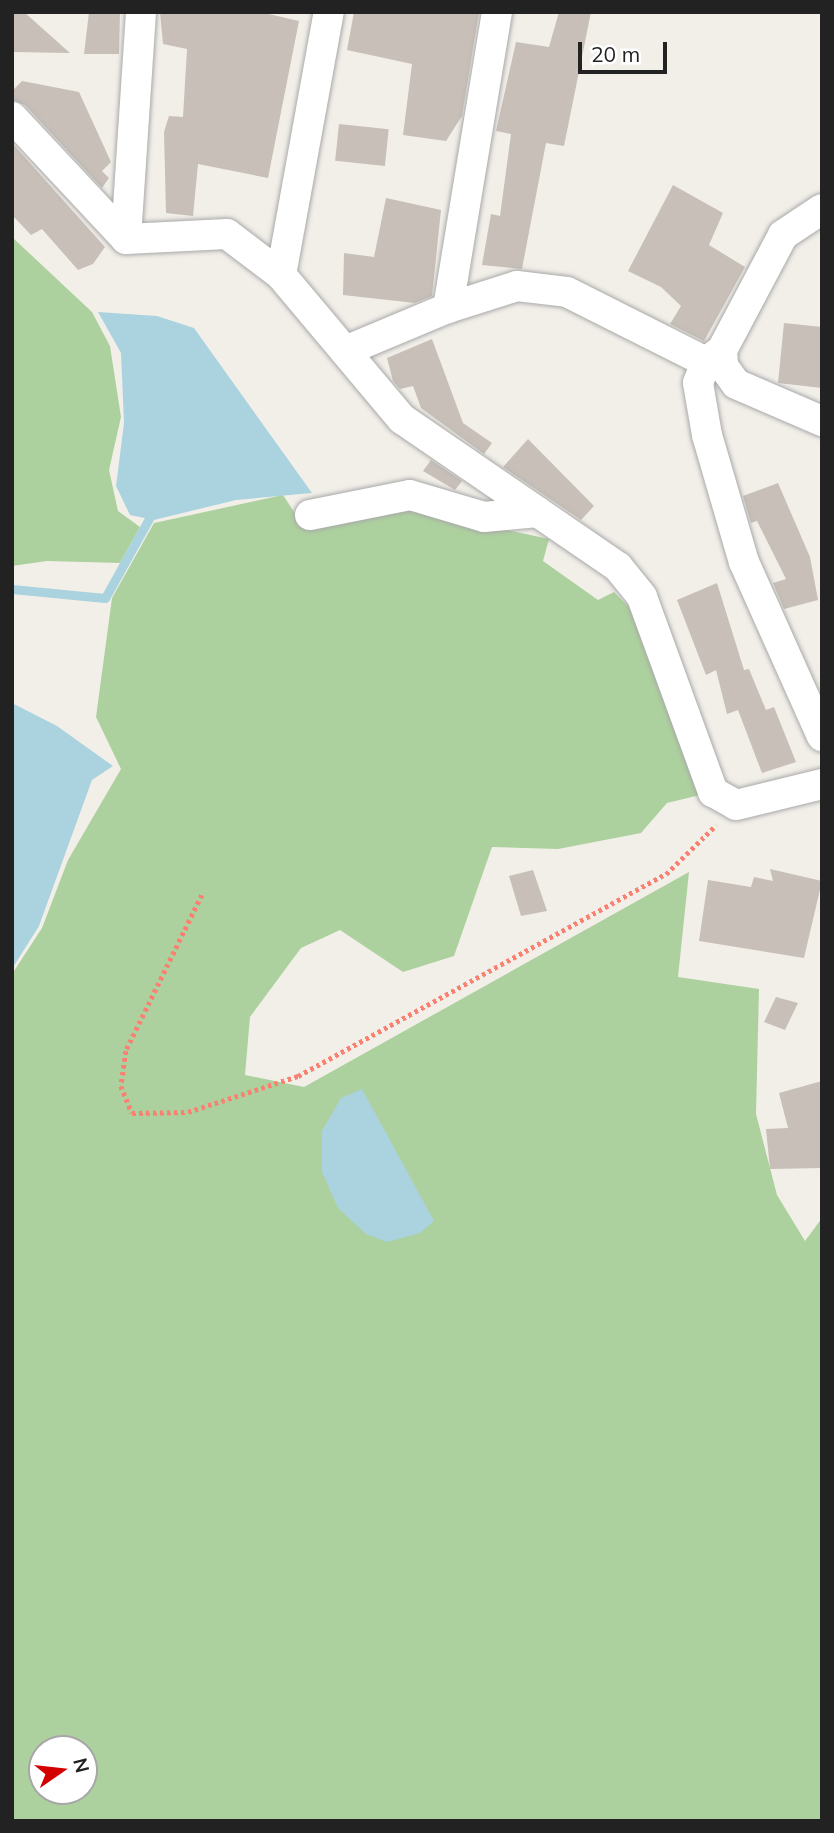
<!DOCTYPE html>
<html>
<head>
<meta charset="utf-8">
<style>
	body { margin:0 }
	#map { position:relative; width:834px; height:1833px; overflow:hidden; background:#f2efe9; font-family:Mulish,sans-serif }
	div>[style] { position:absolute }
	.forest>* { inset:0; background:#add19e }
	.water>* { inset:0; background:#aad3df }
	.stream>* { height:9px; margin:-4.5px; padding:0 4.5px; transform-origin:4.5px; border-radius:4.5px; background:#aad3df }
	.building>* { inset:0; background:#c7bfb8; transform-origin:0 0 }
	.path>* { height:4.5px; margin-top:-2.25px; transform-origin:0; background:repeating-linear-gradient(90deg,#fa8072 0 3.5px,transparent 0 7px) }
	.roads { filter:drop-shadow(0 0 2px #a9a9a9) drop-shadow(0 0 2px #a9a9a9) }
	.minor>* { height:30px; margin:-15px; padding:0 15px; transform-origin:15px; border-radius:15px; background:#fff }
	span { translate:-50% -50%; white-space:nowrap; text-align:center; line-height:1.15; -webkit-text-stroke:5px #fff; paint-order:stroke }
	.frame { position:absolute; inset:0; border:14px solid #222; pointer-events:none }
	.north { position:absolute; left:28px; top:1735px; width:70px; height:70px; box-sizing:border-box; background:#fff; border:2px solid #a7a7a7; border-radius:50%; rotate:76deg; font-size:19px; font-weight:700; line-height:28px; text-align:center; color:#222 }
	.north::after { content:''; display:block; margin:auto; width:24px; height:32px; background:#d40000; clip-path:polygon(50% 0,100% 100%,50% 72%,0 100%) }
	.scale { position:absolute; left:578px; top:42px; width:89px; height:32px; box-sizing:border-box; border:4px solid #222; border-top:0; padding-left:9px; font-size:21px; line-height:24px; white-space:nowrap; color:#222; -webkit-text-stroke:5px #fff; paint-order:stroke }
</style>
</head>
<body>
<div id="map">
	<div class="forest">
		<div style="clip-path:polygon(12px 237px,92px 312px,110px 346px,121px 417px,109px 470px,118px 511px,140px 527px,120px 563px,47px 561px,12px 566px)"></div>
		<div style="clip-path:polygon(evenodd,283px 495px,304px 527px,412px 510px,549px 539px,543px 561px,598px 600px,614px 592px,629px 607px,700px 795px,667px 803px,641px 833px,558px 849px,492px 847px,454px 956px,403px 972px,340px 930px,301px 948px,250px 1017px,245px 1075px,304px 1087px,689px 872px,678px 977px,759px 989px,756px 1114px,777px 1195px,805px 1241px,822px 1218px,822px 1821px,12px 1821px,12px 974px,42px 928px,68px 860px,121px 769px,96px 717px,112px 598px,154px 523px,283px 495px,42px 1749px,84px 1749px,84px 1791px,42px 1791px,42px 1749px)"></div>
	</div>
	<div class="water">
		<div style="clip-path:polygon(98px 312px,157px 316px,194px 328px,312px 493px,236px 500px,154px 520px,130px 515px,116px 486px,124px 423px,121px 353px)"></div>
		<div style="clip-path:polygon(12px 703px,57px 726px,113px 766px,92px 780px,39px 926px,12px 969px)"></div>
		<div style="clip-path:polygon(362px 1089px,434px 1221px,420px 1233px,387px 1242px,366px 1234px,338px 1208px,322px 1172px,322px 1131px,341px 1098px)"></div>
	</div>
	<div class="stream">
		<div style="left:12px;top:589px;width:93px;rotate:5.5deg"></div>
		<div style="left:105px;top:598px;width:95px;rotate:-61deg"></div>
	</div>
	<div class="building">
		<div style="clip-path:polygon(12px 12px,24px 12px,70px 53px,12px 52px)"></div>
		<div style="clip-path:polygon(89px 12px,120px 12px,119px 54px,84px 54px)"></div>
		<div style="clip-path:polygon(160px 12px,260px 12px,299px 21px,268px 178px,198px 164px,193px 216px,166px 213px,164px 132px,169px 116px,183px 117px,187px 49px,163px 44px)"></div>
		<div style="clip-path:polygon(354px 12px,479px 12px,462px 116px,446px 141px,403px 135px,412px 64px,347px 50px)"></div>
		<div style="clip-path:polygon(559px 12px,591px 12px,564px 146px,546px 143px,522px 269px,482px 265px,491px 214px,500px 216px,511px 134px,496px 131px,516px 42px,549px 47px)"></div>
		<div style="clip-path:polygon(22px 81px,79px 92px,111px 162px,102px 171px,109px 178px,102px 188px,25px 105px,12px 100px,12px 91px)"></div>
		<div style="left:339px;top:124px;width:50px;height:37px;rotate:6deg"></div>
		<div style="clip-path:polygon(12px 143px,105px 247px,93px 264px,78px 270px,42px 229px,31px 235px,12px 215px)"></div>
		<div style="clip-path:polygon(673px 185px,723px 213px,709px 245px,745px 267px,704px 341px,670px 324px,681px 306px,661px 287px,628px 271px)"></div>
		<div style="clip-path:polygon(386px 198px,441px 210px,432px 296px,415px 303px,343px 295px,344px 253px,374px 257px)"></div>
		<div style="clip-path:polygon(784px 323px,822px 327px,822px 388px,778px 383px)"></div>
		<div style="clip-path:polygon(432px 339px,463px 423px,492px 443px,484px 454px,421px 408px,413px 386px,400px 389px,393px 381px,387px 358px)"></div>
		<div style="clip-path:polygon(528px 439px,594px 506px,581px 520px,503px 467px)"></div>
		<div style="clip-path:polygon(431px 460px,462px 481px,455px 490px,423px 471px)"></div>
		<div style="clip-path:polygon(778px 483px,810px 557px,818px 600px,784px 609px,773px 583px,786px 579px,757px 521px,751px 523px,743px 496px)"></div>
		<div style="clip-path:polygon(717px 583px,744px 670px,749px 669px,766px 710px,774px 707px,796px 762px,762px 773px,738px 710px,727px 714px,716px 670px,706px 675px,677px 600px)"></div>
		<div style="clip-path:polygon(770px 869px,822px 881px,804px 958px,699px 941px,708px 880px,751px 887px,754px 877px,773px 881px)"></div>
		<div style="clip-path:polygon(533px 870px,547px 911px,521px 916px,509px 876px)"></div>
		<div style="clip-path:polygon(776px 997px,798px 1003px,785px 1030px,764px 1022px)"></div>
		<div style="clip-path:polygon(822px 1081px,822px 1168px,770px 1169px,766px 1129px,788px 1128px,779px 1093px)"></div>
	</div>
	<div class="path">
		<div style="left:202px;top:895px;width:174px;rotate:116deg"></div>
		<div style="left:126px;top:1051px;width:35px;rotate:98deg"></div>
		<div style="left:121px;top:1086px;width:29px;rotate:68deg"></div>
		<div style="left:132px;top:1113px;width:56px;rotate:-1deg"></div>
		<div style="left:188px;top:1112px;width:116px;rotate:-18.1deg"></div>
		<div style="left:298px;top:1076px;width:420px;rotate:-28.8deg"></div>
		<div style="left:666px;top:874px;width:70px;rotate:-44.4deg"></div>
	</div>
	<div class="roads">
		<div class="minor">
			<div style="left:141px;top:12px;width:227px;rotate:93.8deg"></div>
			<div style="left:126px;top:239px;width:101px;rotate:-2.8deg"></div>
			<div style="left:227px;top:234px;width:68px;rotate:37.2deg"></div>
			<div style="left:281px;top:275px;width:188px;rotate:50deg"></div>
			<div style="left:402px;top:419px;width:262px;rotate:34.4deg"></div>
			<div style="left:618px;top:567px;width:38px;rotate:51deg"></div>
			<div style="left:642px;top:597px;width:208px;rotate:70deg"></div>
			<div style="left:713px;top:792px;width:26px;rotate:29deg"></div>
			<div style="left:736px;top:805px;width:89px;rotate:-13.7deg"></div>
			<div style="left:12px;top:117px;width:167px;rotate:46.9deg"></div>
			<div style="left:822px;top:209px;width:47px;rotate:146.3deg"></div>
			<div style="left:783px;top:235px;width:130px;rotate:117.9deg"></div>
			<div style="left:722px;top:350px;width:16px;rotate:86deg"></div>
			<div style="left:723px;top:366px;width:22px;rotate:54deg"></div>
			<div style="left:736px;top:384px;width:94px;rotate:23.3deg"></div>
			<div style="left:281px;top:275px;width:267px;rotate:-79.7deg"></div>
			<div style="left:448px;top:308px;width:72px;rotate:-17.7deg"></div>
			<div style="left:517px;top:286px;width:50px;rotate:6.8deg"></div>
			<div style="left:567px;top:292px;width:156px;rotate:26.7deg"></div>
			<div style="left:722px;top:350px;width:20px;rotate:143deg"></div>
			<div style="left:706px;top:362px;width:22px;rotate:111deg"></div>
			<div style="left:698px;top:383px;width:53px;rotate:80.2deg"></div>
			<div style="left:707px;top:435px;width:132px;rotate:73.8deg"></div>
			<div style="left:744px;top:562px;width:191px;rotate:65.9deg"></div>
			<div style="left:345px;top:351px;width:112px;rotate:-22.7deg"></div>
			<div style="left:448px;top:308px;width:300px;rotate:-80.6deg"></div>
			<div style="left:310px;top:515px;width:102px;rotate:-11.3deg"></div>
			<div style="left:410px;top:495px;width:77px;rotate:16.6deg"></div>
			<div style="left:484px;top:517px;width:54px;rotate:-5.3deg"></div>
		</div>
	</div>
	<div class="frame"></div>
	<div class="north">N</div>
	<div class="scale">20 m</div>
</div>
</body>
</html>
